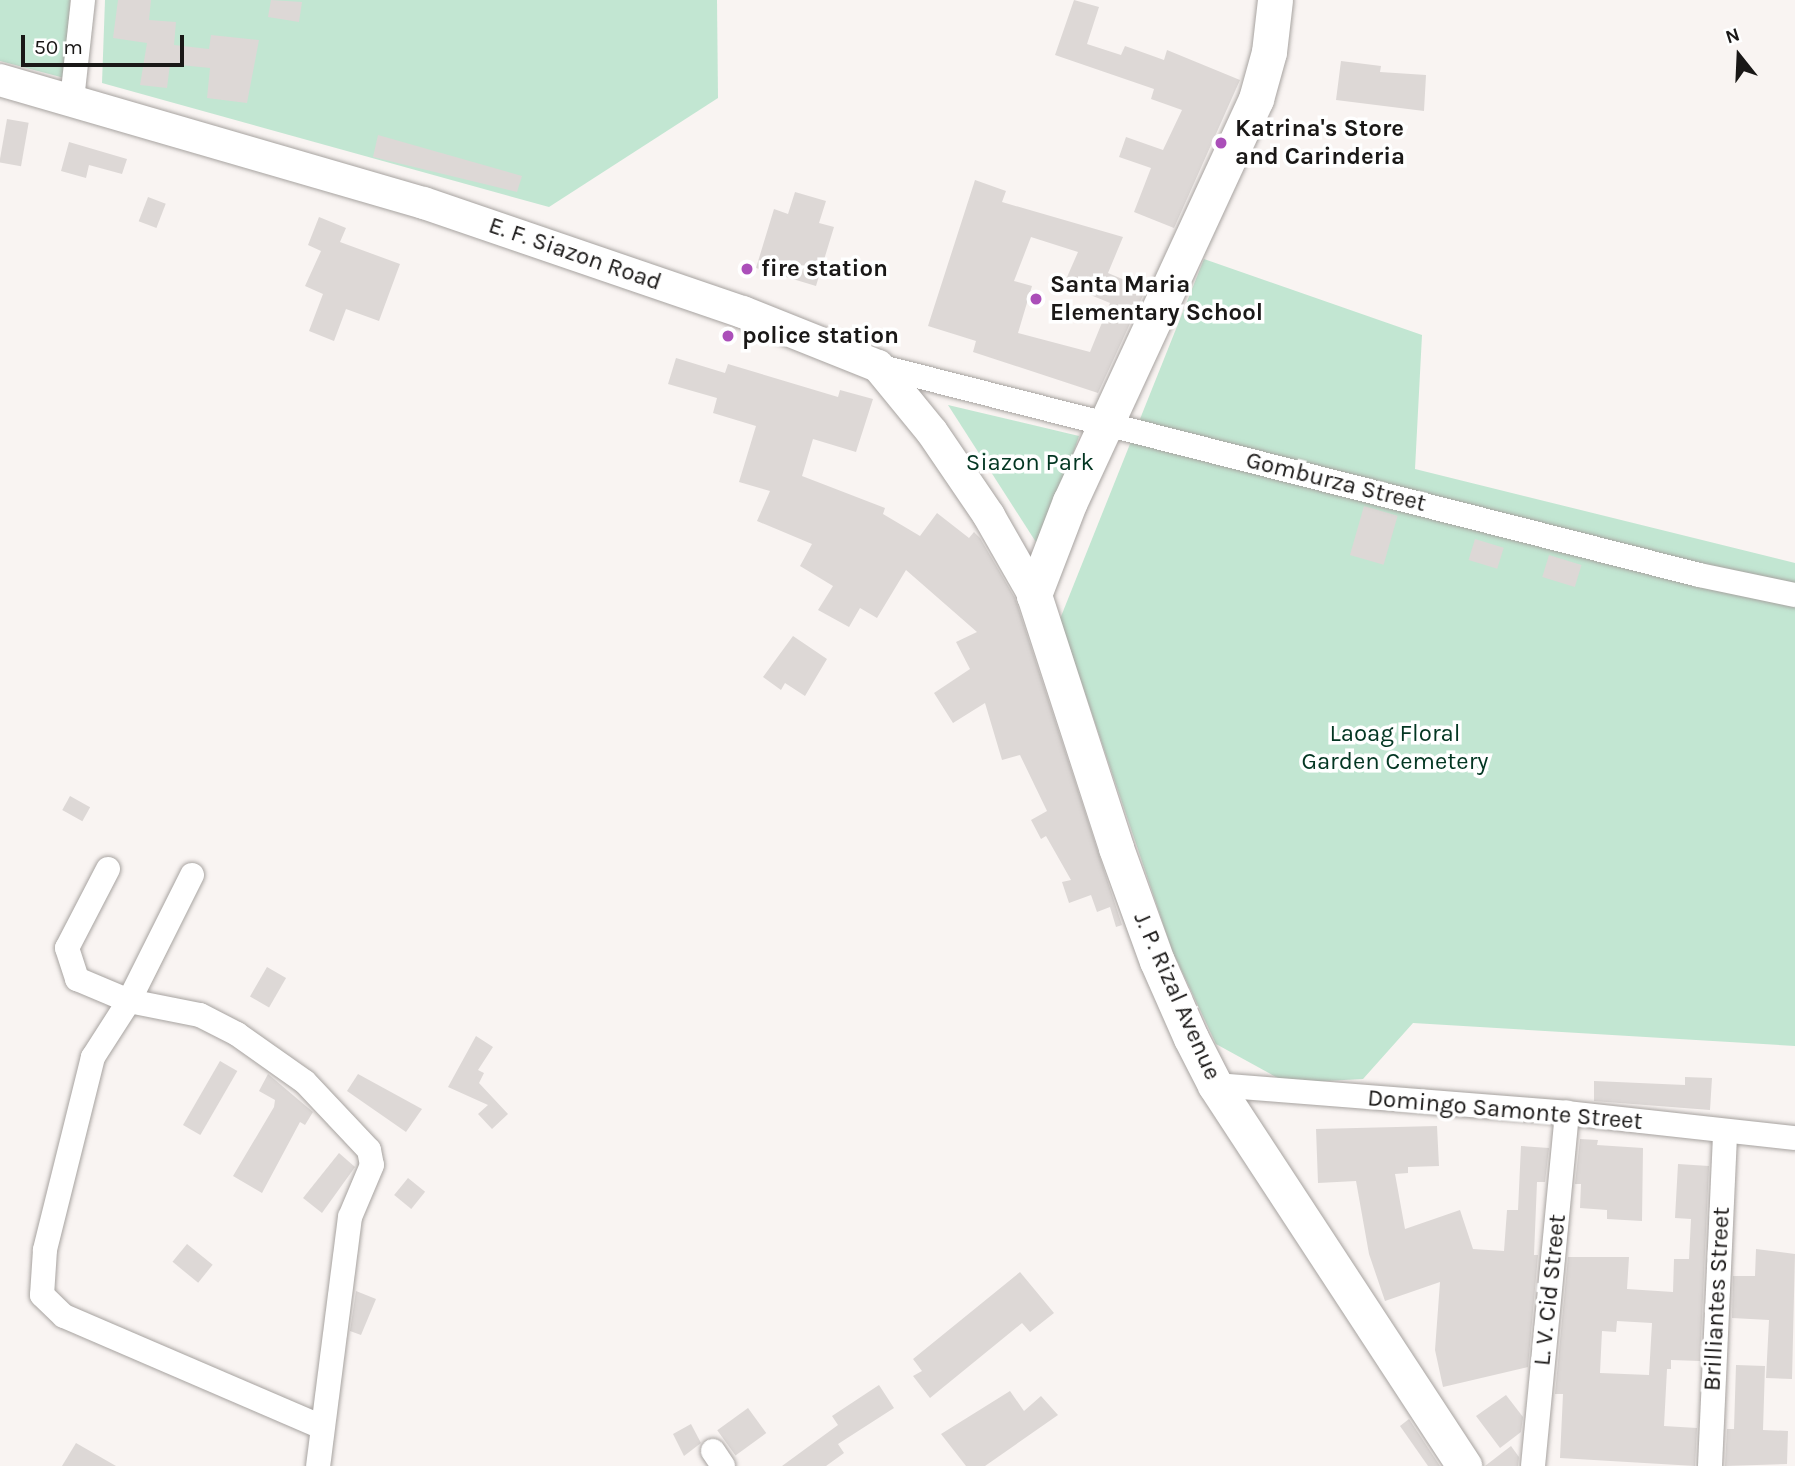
<!DOCTYPE html>
<html>
<head>
<meta charset="utf-8">
<style>
	body { margin:0 }
	#map { position:relative; width:1795px; height:1466px; overflow:hidden; background:#f9f4f2; font-family:Karla,sans-serif }
	div>[style] { position:absolute }
	.green>* { inset:0; background:#c2e6d2 }
	.building>* { inset:0; background:#ddd8d6; transform-origin:0 0 }
	.roads { filter:drop-shadow(0 0 2px #a7a3a0) drop-shadow(0 0 2px #a7a3a0) }
	.minor>* { height:24px; margin:-12px; padding:0 12px; transform-origin:12px; border-radius:12px; background:#fff }
	.tertiary>* { height:32px; margin:-16px; padding:0 16px; transform-origin:16px; border-radius:16px; background:#fff }
	.secondary>* { height:35px; margin:-17.5px; padding:0 17.5px; transform-origin:17.5px; border-radius:17.5px; background:#fff }
	.dots>* { width:19px; height:19px; translate:-50% -50%; box-sizing:border-box; border:4px solid #fff; border-radius:50% }
	span { translate:-50% -50%; white-space:nowrap; text-align:center; line-height:1.15; -webkit-text-stroke:7px #fff; paint-order:stroke }
	.poi-label { font-size:24px; color:#1a1817; font-weight:700 }
	.left { translate:0 -50%; text-align:left }
	.street-label { font-size:24px; color:#1a1817 }
	.park-label { font-size:24px; color:#033622 }
	.north { position:absolute; left:1704px; top:21px; width:70px; height:70px; -webkit-text-stroke:5px #fff; paint-order:stroke; rotate:342deg; font-size:19px; font-weight:700; line-height:28px; text-align:center; color:#1a1817 }
	.north::after { content:''; display:block; margin:auto; width:24px; height:32px; background:#1a1817; clip-path:polygon(50% 0,100% 100%,50% 72%,0 100%) }
	.scale { position:absolute; left:21px; top:35px; width:163px; height:32px; box-sizing:border-box; border:4px solid #1a1817; border-top:0; padding-left:9px; font-size:21px; line-height:24px; white-space:nowrap; color:#1a1817; -webkit-text-stroke:5px #fff; paint-order:stroke }
</style>
</head>
<body>
<div id="map">
	<div class="green">
		<div style="clip-path:polygon(0 0,70px 0,68px 79px,0 61px)"></div>
		<div style="clip-path:polygon(105px 0,717px 0,718px 98px,549px 207px,102px 83px)"></div>
		<div style="clip-path:polygon(1204px 259px,1422px 335px,1415px 469px,1795px 563px,1795px 1046px,1413px 1023px,1363px 1079px,1287px 1083px,1216px 1044px,1172px 950px,1060px 619px)"></div>
		<div style="clip-path:polygon(948px 405px,1079px 436px,1041px 550px)"></div>
	</div>
	<div class="building">
		<div style="clip-path:polygon(118px 0,151px 0,149px 20px,176px 22px,174px 45px,209px 49px,211px 35px,259px 40px,247px 103px,207px 98px,210px 68px,170px 64px,167px 88px,140px 85px,147px 43px,113px 38px)"></div>
		<div style="clip-path:polygon(271px 0,302px 2px,299px 22px,268px 17px)"></div>
		<div style="clip-path:polygon(1074px 0,1099px 7px,1087px 44px,1121px 55px,1125px 46px,1164px 60px,1167px 50px,1240px 80px,1174px 228px,1134px 212px,1151px 168px,1119px 157px,1126px 137px,1163px 150px,1182px 110px,1151px 99px,1154px 89px,1055px 55px)"></div>
		<div style="clip-path:polygon(1341px 61px,1381px 66px,1380px 72px,1426px 75px,1424px 111px,1336px 100px)"></div>
		<div style="left:7px;top:119px;width:22px;height:44px;rotate:10deg"></div>
		<div style="clip-path:polygon(378px 135px,522px 176px,517px 192px,373px 157px)"></div>
		<div style="clip-path:polygon(69px 142px,127px 159px,122px 174px,89px 165px,86px 178px,61px 171px)"></div>
		<div style="clip-path:polygon(evenodd,975px 180px,1006px 191px,1002px 202px,1123px 237px,1108px 273px,1146px 289px,1098px 393px,973px 352px,976px 341px,928px 326px,975px 180px,1031px 237px,1078px 252px,1064px 284px,1110px 303px,1090px 352px,1018px 333px,1032px 286px,1014px 281px,1031px 237px)"></div>
		<div style="clip-path:polygon(795px 192px,826px 201px,819px 223px,834px 227px,816px 286px,756px 268px,774px 209px,788px 214px)"></div>
		<div style="left:148px;top:197px;width:19px;height:26px;rotate:21deg"></div>
		<div style="clip-path:polygon(319px 217px,346px 228px,340px 242px,400px 264px,379px 321px,346px 309px,334px 341px,309px 331px,323px 294px,305px 286px,321px 251px,308px 245px)"></div>
		<div style="clip-path:polygon(676px 358px,725px 373px,728px 364px,838px 397px,840px 390px,873px 399px,856px 452px,813px 439px,802px 476px,885px 508px,883px 514px,920px 536px,937px 513px,969px 538px,974px 532px,980px 538px,1015px 598px,1122px 925px,1116px 927px,1110px 907px,1097px 912px,1091px 895px,1069px 903px,1062px 882px,1071px 880px,1046px 836px,1041px 839px,1031px 820px,1047px 811px,1020px 755px,1002px 760px,985px 703px,953px 723px,934px 693px,970px 669px,956px 642px,977px 632px,906px 570px,877px 618px,860px 608px,849px 627px,818px 610px,833px 586px,800px 566px,812px 544px,757px 521px,770px 491px,739px 482px,756px 426px,713px 413px,717px 398px,668px 384px)"></div>
		<div style="left:1364px;top:506px;width:35px;height:51px;rotate:16deg"></div>
		<div style="left:1475px;top:539px;width:30px;height:22px;rotate:17deg"></div>
		<div style="left:1549px;top:555px;width:34px;height:23px;rotate:17deg"></div>
		<div style="clip-path:polygon(793px 636px,827px 659px,805px 696px,785px 683px,781px 690px,763px 677px)"></div>
		<div style="left:70px;top:796px;width:23px;height:16px;rotate:29deg"></div>
		<div style="left:267px;top:967px;width:22px;height:34px;rotate:30deg"></div>
		<div style="clip-path:polygon(476px 1036px,493px 1047px,478px 1070px,484px 1073px,479px 1083px,508px 1114px,492px 1129px,478px 1114px,488px 1105px,448px 1087px)"></div>
		<div style="left:220px;top:1061px;width:20px;height:74px;rotate:30deg"></div>
		<div style="clip-path:polygon(268px 1074px,313px 1112px,305px 1125px,300px 1122px,262px 1193px,233px 1176px,274px 1107px,275px 1100px,259px 1091px)"></div>
		<div style="clip-path:polygon(358px 1074px,422px 1109px,406px 1132px,347px 1091px)"></div>
		<div style="clip-path:polygon(1685px 1077px,1712px 1078px,1710px 1110px,1594px 1101px,1594px 1081px,1685px 1085px)"></div>
		<div style="clip-path:polygon(1437px 1126px,1439px 1166px,1408px 1167px,1408px 1173px,1395px 1174px,1405px 1229px,1460px 1210px,1473px 1249px,1504px 1251px,1507px 1210px,1518px 1210px,1521px 1146px,1549px 1148px,1545px 1182px,1537px 1182px,1534px 1255px,1538px 1255px,1528px 1367px,1443px 1387px,1435px 1350px,1440px 1282px,1385px 1301px,1369px 1254px,1356px 1181px,1318px 1183px,1316px 1129px)"></div>
		<div style="clip-path:polygon(1580px 1139px,1598px 1140px,1597px 1145px,1643px 1148px,1642px 1221px,1607px 1219px,1607px 1210px,1580px 1208px,1581px 1184px,1575px 1184px)"></div>
		<div style="clip-path:polygon(339px 1153px,355px 1167px,322px 1213px,303px 1198px)"></div>
		<div style="clip-path:polygon(evenodd,1678px 1164px,1709px 1166px,1700px 1361px,1671px 1360px,1671px 1369px,1667px 1369px,1664px 1426px,1697px 1428px,1695px 1466px,1560px 1458px,1563px 1394px,1555px 1394px,1568px 1257px,1629px 1257px,1627px 1289px,1673px 1292px,1674px 1259px,1689px 1259px,1691px 1219px,1675px 1218px,1678px 1164px,1617px 1321px,1652px 1323px,1649px 1375px,1600px 1373px,1602px 1331px,1616px 1332px,1617px 1321px)"></div>
		<div style="left:408px;top:1178px;width:22px;height:22px;rotate:39deg"></div>
		<div style="left:187px;top:1244px;width:33px;height:23px;rotate:39deg"></div>
		<div style="clip-path:polygon(1756px 1249px,1795px 1254px,1792px 1379px,1766px 1378px,1769px 1320px,1732px 1318px,1733px 1276px,1755px 1276px)"></div>
		<div style="clip-path:polygon(1020px 1272px,1054px 1313px,1030px 1332px,1022px 1323px,930px 1398px,913px 1376px,922px 1371px,913px 1359px)"></div>
		<div style="clip-path:polygon(356px 1291px,376px 1299px,361px 1335px,350px 1331px)"></div>
		<div style="clip-path:polygon(1736px 1365px,1765px 1366px,1763px 1430px,1788px 1431px,1787px 1464px,1725px 1466px,1727px 1429px,1734px 1429px)"></div>
		<div style="clip-path:polygon(879px 1385px,894px 1408px,838px 1444px,844px 1453px,826px 1466px,782px 1466px,838px 1425px,832px 1416px)"></div>
		<div style="clip-path:polygon(1010px 1391px,1024px 1411px,1041px 1396px,1058px 1415px,985px 1466px,966px 1466px,941px 1434px)"></div>
		<div style="clip-path:polygon(1506px 1395px,1523px 1417px,1521px 1432px,1500px 1448px,1476px 1416px)"></div>
		<div style="left:748px;top:1408px;width:31px;height:38px;rotate:54deg"></div>
		<div style="clip-path:polygon(1409px 1419px,1440px 1466px,1428px 1466px,1400px 1426px)"></div>
		<div style="clip-path:polygon(691px 1424px,701px 1443px,684px 1456px,673px 1434px)"></div>
		<div style="clip-path:polygon(76px 1443px,116px 1466px,62px 1466px)"></div>
		<div style="clip-path:polygon(1511px 1446px,1519px 1457px,1518px 1466px,1485px 1466px)"></div>
	</div>
	<div class="roads">
		<div class="minor">
			<div style="left:72px;top:100px;width:101px;rotate:-83.7deg"></div>
			<div style="left:878px;top:366px;width:847px;rotate:14.28deg"></div>
			<div style="left:1699px;top:575px;width:98px;rotate:11.8deg"></div>
			<div style="left:108px;top:869px;width:89px;rotate:117.4deg"></div>
			<div style="left:67px;top:948px;width:33px;rotate:72deg"></div>
			<div style="left:77px;top:979px;width:56px;rotate:22.9deg"></div>
			<div style="left:129px;top:1001px;width:72px;rotate:11.2deg"></div>
			<div style="left:200px;top:1015px;width:42px;rotate:27.2deg"></div>
			<div style="left:237px;top:1034px;width:83px;rotate:35.2deg"></div>
			<div style="left:305px;top:1082px;width:93px;rotate:46.7deg"></div>
			<div style="left:369px;top:1150px;width:15px;rotate:79deg"></div>
			<div style="left:372px;top:1165px;width:56px;rotate:112.9deg"></div>
			<div style="left:350px;top:1217px;width:251px;rotate:97.3deg"></div>
			<div style="left:192px;top:875px;width:141px;rotate:116.6deg"></div>
			<div style="left:129px;top:1001px;width:67px;rotate:122.7deg"></div>
			<div style="left:93px;top:1057px;width:199px;rotate:104deg"></div>
			<div style="left:45px;top:1250px;width:45px;rotate:93.8deg"></div>
			<div style="left:42px;top:1295px;width:30px;rotate:44deg"></div>
			<div style="left:64px;top:1316px;width:281px;rotate:23.3deg"></div>
			<div style="left:1215px;top:1085px;width:353px;rotate:4.5deg"></div>
			<div style="left:1567px;top:1113px;width:229px;rotate:6.3deg"></div>
			<div style="left:713px;top:1451px;width:18px;rotate:56deg"></div>
			<div style="left:1533px;top:1466px;width:355px;rotate:-84.5deg"></div>
			<div style="left:1710px;top:1466px;width:335px;rotate:-87.4deg"></div>
		</div>
		<div class="tertiary">
			<div style="left:0;top:80px;width:441px;rotate:16.2deg"></div>
			<div style="left:424px;top:203px;width:337px;rotate:18.9deg"></div>
			<div style="left:743px;top:312px;width:145px;rotate:21.8deg"></div>
			<div style="left:878px;top:366px;width:85px;rotate:50.7deg"></div>
			<div style="left:932px;top:432px;width:102px;rotate:55.8deg"></div>
			<div style="left:989px;top:516px;width:91px;rotate:60.3deg"></div>
		</div>
		<div class="secondary">
			<div style="left:1275px;top:0;width:52px;rotate:96.6deg"></div>
			<div style="left:1269px;top:52px;width:49px;rotate:105.5deg"></div>
			<div style="left:1256px;top:99px;width:443px;rotate:114.8deg"></div>
			<div style="left:1070px;top:501px;width:101px;rotate:111deg"></div>
			<div style="left:1034px;top:595px;width:266px;rotate:72deg"></div>
			<div style="left:1116px;top:848px;width:120px;rotate:70.1deg"></div>
			<div style="left:1157px;top:961px;width:84px;rotate:66.2deg"></div>
			<div style="left:1191px;top:1038px;width:53px;rotate:62.9deg"></div>
			<div style="left:1215px;top:1085px;width:455px;rotate:56.8deg"></div>
		</div>
	</div>
	<div class="dots">
		<div style="left:1221px;top:143px;background:#ab4fb9"></div>
		<div style="left:747px;top:269px;background:#ab4fb9"></div>
		<div style="left:1036px;top:299px;background:#ab4fb9"></div>
		<div style="left:728px;top:336px;background:#ab4fb9"></div>
	</div>
	<div class="poi-label">
		<span class="left" style="left:1235px;top:143px">Katrina's Store<br>and Carinderia</span>
		<span class="left" style="left:761px;top:269px">fire station</span>
		<span class="left" style="left:1050px;top:299px">Santa Maria<br>Elementary School</span>
		<span class="left" style="left:742px;top:336px">police station</span>
	</div>
	<div class="street-label">
		<span style="left:575px;top:254px;rotate:19deg">E. F. Siazon Road</span>
		<span style="left:1336px;top:482px;rotate:14deg">Gomburza Street</span>
		<span style="left:1177px;top:996px;rotate:66deg">J. P. Rizal Avenue</span>
		<span style="left:1505px;top:1110px;rotate:5deg">Domingo Samonte Street</span>
		<span style="left:1550px;top:1290px;rotate:-84deg">L. V. Cid Street</span>
		<span style="left:1717px;top:1299px;rotate:-87deg">Brilliantes Street</span>
	</div>
	<div class="park-label">
		<span style="left:1030px;top:463px">Siazon Park</span>
		<span style="left:1395px;top:748px">Laoag Floral<br>Garden Cemetery</span>
	</div>
	<div class="north">N</div>
	<div class="scale">50 m</div>
</div>
</body>
</html>
